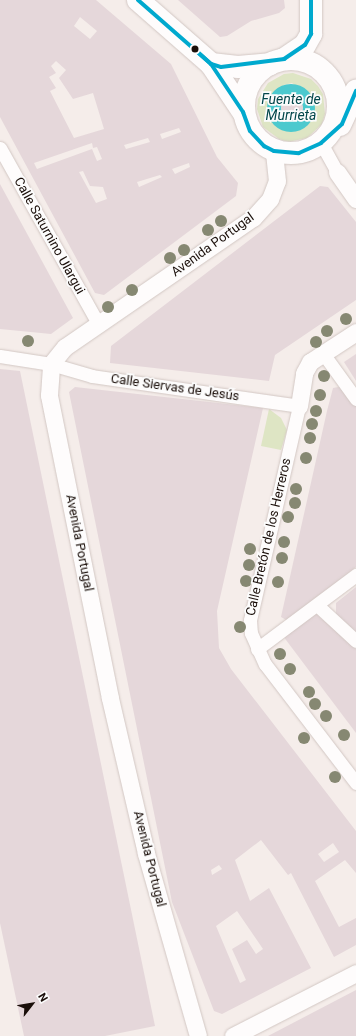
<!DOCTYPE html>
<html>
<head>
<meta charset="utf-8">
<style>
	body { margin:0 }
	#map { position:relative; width:356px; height:1036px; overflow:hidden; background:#f5edea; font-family:Roboto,sans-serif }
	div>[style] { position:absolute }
	.green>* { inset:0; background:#dee5c4 }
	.water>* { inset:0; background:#4cc9ce }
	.round { border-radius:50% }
	.building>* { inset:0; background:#e5d7da }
	.roads { filter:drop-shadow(0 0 1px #d2c7c3) drop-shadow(0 0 1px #d2c7c3) }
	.pedestrian>* { height:13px; margin:-6.5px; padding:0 6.5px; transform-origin:6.5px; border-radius:6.5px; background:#fefcfc }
	.minor>* { height:17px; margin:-8.5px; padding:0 8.5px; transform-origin:8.5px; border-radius:8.5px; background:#fefcfc }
	.secondary>* { height:22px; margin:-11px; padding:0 11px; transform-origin:11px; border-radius:11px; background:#fefcfc }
	.secondary>.ring { margin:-11px; padding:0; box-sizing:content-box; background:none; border:22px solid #fefcfc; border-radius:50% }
	.bus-1>* { height:4px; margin:-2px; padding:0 2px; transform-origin:2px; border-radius:2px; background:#00a9ce }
	.trees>* { width:12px; height:12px; margin:-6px; border-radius:50%; background:#868872 }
	.dots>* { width:11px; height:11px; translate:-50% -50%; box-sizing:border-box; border:2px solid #fcfcfc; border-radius:50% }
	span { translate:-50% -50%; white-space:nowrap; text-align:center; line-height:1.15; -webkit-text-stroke:3.5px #fcfcfc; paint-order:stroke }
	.street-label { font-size:13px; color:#1a0e09 }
	.water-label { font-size:14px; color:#03474b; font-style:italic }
	.north { position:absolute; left:12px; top:984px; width:40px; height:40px; -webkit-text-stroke:3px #fcfcfc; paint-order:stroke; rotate:59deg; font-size:11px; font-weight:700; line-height:16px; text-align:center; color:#1a0e09 }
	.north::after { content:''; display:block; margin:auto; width:14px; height:18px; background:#1a0e09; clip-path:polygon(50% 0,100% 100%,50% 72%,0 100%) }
</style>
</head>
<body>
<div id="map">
	<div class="green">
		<div style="clip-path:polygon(evenodd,293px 73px,311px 79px,318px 86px,323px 94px,325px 114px,322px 124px,307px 138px,288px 142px,279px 139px,263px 127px,257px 109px,258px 99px,268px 83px,284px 74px,293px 73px,292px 83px,315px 104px,311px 121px,270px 119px,267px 111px,271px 95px,284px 85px,292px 83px)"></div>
		<div style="clip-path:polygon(269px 409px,281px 418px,287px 430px,281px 450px,261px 446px)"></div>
	</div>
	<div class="water">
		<div class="round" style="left:267px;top:84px;width:48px;height:48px"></div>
	</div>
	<div class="building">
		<div style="clip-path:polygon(evenodd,0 0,96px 0,171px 64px,217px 157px,238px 183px,236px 196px,104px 295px,95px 293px,0 117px,0 0,80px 17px,97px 31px,90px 39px,74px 26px,80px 17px,0 0,56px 61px,66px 70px,59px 78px,73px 99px,93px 93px,104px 129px,74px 138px,50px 91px,56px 88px,49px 77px,56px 73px,51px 66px,56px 61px,0 0,179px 128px,181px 132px,162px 139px,160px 134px,179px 128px,0 0,148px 138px,150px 142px,126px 149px,124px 145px,148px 138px,0 0,92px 143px,93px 148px,97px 147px,102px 159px,97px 161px,92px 149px,37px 169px,34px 163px,92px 143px,0 0,189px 163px,190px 167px,175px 174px,172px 169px,189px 163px,0 0,83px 171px,90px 186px,103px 187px,107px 199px,96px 203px,79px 172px,83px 171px,0 0,160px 175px,162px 177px,139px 187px,137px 182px,160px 175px)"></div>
		<div style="clip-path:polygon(178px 0,284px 0,285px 8px,279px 13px,251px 21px,227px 36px,220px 37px)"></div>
		<div class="round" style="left:281px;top:97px;width:22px;height:22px"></div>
		<div style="clip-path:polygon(0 184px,73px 318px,51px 334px,0 329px)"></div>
		<div style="clip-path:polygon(320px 186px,328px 187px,356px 222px,356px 300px,275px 355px,269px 381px,110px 363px,111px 346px)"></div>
		<div style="clip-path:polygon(356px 354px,356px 381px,344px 362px)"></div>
		<div style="clip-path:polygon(0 369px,20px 371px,155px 1026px,105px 1036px,24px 1036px,0 923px)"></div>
		<div style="clip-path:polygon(344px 386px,356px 405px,356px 567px,288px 621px,281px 617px,327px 411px,333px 388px)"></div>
		<div style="clip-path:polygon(evenodd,75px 387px,263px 408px,217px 611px,219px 648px,231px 669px,356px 831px,356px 873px,345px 860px,315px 881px,339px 927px,356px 918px,356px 945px,334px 957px,291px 873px,288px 875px,261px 840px,235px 860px,250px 901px,269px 888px,311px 968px,222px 1014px,214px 1011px,172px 902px,69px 392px,75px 387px,333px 843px,339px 852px,324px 862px,318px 854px,333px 843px,75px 387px,219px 865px,222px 869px,212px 875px,211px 870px,219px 865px,75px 387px,237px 911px,263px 949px,256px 954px,247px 940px,232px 949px,246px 980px,240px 983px,216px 926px,237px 911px)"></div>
		<div style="clip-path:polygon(356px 587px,356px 632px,336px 614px,336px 603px)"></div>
		<div style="clip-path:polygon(313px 611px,356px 649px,356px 733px,283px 636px)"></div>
		<div style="clip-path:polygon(356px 990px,356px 1036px,268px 1036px)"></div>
	</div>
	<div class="roads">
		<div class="pedestrian">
			<div style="left:321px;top:143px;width:33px;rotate:61deg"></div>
			<div style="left:0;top:148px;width:203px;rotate:60.8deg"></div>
			<div style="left:322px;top:352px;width:58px;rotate:54.1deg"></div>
			<div style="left:0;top:356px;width:52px;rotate:8.9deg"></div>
			<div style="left:51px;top:364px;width:43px;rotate:16.3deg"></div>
			<div style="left:92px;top:376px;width:209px;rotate:8.2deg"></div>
			<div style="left:299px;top:406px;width:220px;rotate:102.9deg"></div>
			<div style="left:250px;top:620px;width:13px;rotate:86deg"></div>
			<div style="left:251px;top:633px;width:34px;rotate:66deg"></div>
			<div style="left:265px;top:664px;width:150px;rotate:52.6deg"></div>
			<div style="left:317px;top:605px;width:53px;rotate:42.7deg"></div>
			<div style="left:257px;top:649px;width:124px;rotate:-36.8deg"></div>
		</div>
		<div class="minor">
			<div style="left:337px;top:172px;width:33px;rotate:55deg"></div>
			<div style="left:299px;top:406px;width:33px;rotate:-81deg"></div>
			<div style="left:304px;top:373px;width:13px;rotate:-61deg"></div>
			<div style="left:310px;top:362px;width:55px;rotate:-33.1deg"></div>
			<div style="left:198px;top:1036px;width:190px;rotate:-105.9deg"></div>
			<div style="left:146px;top:853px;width:159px;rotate:-103.1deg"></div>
			<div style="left:110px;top:698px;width:309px;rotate:-101.4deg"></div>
			<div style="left:49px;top:395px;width:31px;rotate:-86deg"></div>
			<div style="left:51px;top:364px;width:22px;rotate:-51deg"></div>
			<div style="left:65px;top:347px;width:228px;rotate:-34.5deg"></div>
			<div style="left:253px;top:218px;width:25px;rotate:-48deg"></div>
			<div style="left:270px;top:199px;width:19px;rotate:-69deg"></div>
			<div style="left:277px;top:181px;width:30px;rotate:-96deg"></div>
			<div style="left:233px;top:1036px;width:138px;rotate:-27.1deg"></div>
		</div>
		<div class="secondary">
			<div style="left:138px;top:0;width:97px;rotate:41.2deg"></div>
			<div style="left:211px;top:64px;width:58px;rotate:56.3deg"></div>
			<div class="ring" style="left:244px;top:59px;width:72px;height:72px"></div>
			<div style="left:284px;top:59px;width:25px;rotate:-34deg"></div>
			<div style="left:305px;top:45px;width:13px;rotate:-61deg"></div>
			<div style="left:311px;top:34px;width:34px;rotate:-90deg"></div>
			<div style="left:211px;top:64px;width:27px;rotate:6deg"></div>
			<div style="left:238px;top:67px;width:32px;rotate:-5deg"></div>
			<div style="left:340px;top:125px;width:38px;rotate:-65deg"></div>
		</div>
	</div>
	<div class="bus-1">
		<div style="left:138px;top:0;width:97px;rotate:41.2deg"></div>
		<div style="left:211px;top:64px;width:58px;rotate:56.3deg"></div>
		<div style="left:243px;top:112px;width:20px;rotate:70deg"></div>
		<div style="left:250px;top:131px;width:21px;rotate:47deg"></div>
		<div style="left:264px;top:146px;width:11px;rotate:27deg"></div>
		<div style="left:274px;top:151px;width:25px;rotate:5deg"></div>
		<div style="left:299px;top:153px;width:24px;rotate:-24deg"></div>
		<div style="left:321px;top:143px;width:28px;rotate:-42deg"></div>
		<div style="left:342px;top:124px;width:36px;rotate:-67deg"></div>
		<div style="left:191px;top:46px;width:27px;rotate:42deg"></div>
		<div style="left:211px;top:64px;width:10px;rotate:17deg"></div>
		<div style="left:221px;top:67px;width:64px;rotate:-7.2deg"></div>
		<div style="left:284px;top:59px;width:25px;rotate:-34deg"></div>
		<div style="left:305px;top:45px;width:13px;rotate:-61deg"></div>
		<div style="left:311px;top:34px;width:34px;rotate:-90deg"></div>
	</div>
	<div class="trees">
		<div style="left:221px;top:221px"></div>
		<div style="left:208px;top:230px"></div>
		<div style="left:184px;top:250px"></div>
		<div style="left:170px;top:258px"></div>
		<div style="left:132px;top:290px"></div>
		<div style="left:108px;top:307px"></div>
		<div style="left:346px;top:319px"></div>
		<div style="left:327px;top:331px"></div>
		<div style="left:28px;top:341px"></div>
		<div style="left:316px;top:342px"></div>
		<div style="left:324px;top:376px"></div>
		<div style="left:320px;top:395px"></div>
		<div style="left:316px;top:411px"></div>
		<div style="left:312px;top:424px"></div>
		<div style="left:310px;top:438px"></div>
		<div style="left:306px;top:458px"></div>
		<div style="left:296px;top:489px"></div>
		<div style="left:295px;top:503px"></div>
		<div style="left:288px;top:517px"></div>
		<div style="left:284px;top:542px"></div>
		<div style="left:250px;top:549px"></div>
		<div style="left:282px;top:558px"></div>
		<div style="left:249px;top:565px"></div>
		<div style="left:246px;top:581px"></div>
		<div style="left:278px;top:582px"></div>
		<div style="left:240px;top:627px"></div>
		<div style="left:280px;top:654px"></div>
		<div style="left:290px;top:669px"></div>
		<div style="left:309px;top:692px"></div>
		<div style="left:315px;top:704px"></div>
		<div style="left:326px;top:716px"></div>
		<div style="left:344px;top:735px"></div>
		<div style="left:304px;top:738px"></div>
		<div style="left:335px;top:777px"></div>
	</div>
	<div class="dots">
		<div style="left:195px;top:49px;background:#1a0e09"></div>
	</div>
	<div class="street-label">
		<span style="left:49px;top:236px;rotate:61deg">Calle Saturnino Ulargui</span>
		<span style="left:213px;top:245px;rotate:-36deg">Avenida Portugal</span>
		<span style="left:175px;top:388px;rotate:8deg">Calle Siervas de Jesús</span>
		<span style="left:269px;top:537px;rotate:-77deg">Calle Bretón de los Herreros</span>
		<span style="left:79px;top:543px;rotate:79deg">Avenida Portugal</span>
		<span style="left:149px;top:859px;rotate:76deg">Avenida Portugal</span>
	</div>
	<div class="water-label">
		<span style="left:291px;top:107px">Fuente de<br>Murrieta</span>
	</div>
	<div class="north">N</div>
</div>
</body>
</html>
